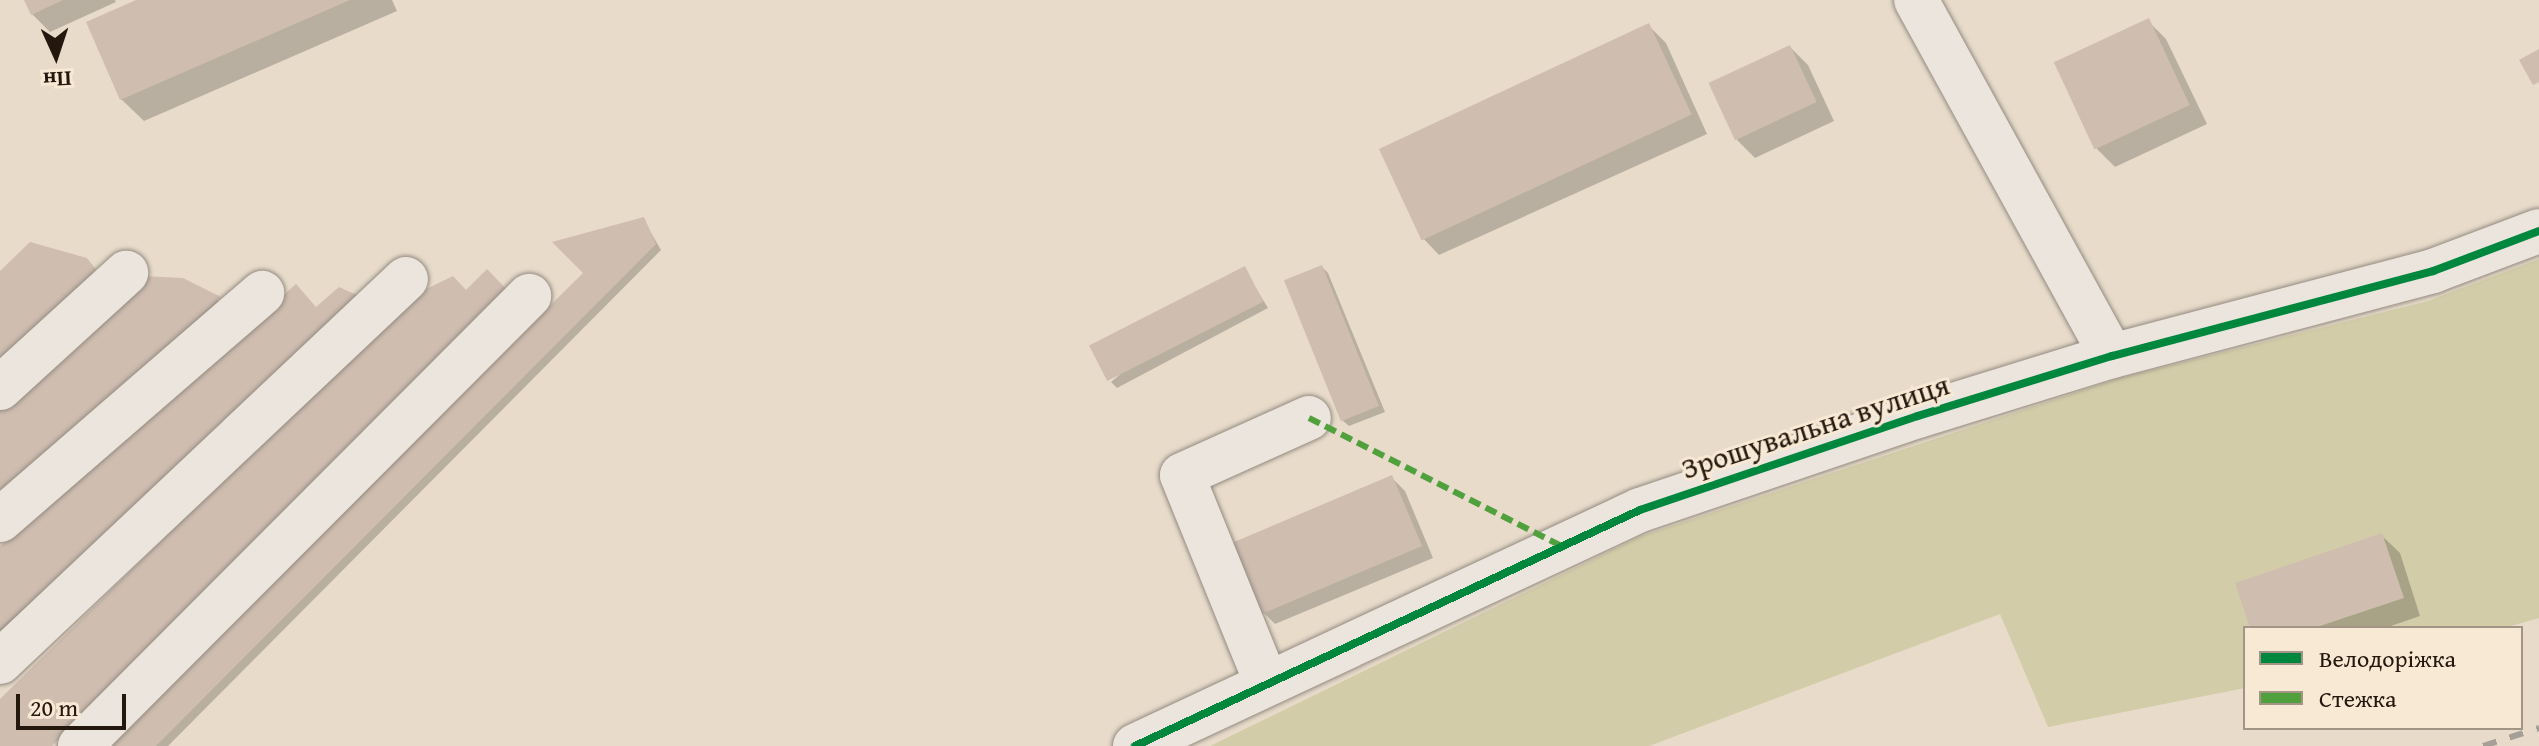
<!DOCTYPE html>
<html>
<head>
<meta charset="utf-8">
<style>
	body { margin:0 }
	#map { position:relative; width:2539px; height:746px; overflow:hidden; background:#e8dbca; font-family:"Gentium Book Plus",serif }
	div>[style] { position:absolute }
	.green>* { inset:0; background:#d3cca8 }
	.shadow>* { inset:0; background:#0003 }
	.building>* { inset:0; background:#cfbdb0; transform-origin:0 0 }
	.roads { filter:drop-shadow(0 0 2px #938b80) drop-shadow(0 0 2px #938b80) }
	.minor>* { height:44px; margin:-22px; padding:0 22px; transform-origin:22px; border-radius:22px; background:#ebe5dd }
	.rail>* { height:6px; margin-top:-3px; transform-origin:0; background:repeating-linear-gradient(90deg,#a59f98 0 14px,transparent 0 28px) }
	.quiet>* { height:6px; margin-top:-3px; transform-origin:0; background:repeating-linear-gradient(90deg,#50a13e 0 12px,transparent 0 18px) }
	.cycleway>* { height:8px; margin:-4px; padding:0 4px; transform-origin:4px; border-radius:4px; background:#00873e }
	span { translate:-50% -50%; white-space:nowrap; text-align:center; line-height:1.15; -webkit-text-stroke:6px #f8e9d4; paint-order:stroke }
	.street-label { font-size:30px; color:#23170e }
	.legend { position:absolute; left:2243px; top:626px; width:280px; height:104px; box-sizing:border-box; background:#f8e9d4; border:2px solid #a39585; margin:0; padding:10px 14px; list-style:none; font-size:24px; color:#23170e }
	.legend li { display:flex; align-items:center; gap:16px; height:40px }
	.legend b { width:40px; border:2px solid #a39585 }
	.north { position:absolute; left:16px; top:16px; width:80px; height:80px; -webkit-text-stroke:6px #f8e9d4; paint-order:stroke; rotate:177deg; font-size:22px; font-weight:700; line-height:32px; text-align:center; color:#23170e }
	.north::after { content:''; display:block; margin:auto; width:28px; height:36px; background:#23170e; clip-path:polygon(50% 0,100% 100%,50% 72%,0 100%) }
	.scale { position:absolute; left:16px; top:694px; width:110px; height:36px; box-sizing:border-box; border:4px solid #23170e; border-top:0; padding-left:10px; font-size:24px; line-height:28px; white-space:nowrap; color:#23170e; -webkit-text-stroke:6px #f8e9d4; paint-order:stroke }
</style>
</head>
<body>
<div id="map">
	<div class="green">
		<div style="clip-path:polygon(2539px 259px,2539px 618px,2504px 628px,2245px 628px,2245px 688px,2048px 727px,2000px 614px,1649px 746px,1210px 746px,1641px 536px,2120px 378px,2428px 301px)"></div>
	</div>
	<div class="shadow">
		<div style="clip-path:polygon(26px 0,115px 0,116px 2px,50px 32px,32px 14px)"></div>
		<div style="clip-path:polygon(141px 0,392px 0,397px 11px,144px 121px,121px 99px)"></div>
		<div style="clip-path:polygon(2148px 21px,2166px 39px,2207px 124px,2115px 167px,2097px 149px)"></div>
		<div style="clip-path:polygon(1648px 25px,1666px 43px,1707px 134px,1439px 255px,1421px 236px)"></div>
		<div style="clip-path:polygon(1790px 47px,1808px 65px,1834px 121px,1755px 158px,1737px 140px)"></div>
		<div style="clip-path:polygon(643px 219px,661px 250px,168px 746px,109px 746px)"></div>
		<div style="clip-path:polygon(1322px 267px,1328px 273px,1385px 412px,1349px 426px,1342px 420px)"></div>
		<div style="clip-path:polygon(1244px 269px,1268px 308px,1117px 388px,1111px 382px)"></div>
		<div style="clip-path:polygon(182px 280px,225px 305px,0 509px)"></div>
		<div style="clip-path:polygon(316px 309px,0 640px,0 549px)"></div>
		<div style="clip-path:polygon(1392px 478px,1405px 491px,1433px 558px,1275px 624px,1262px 611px,1234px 543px)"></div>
		<div style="clip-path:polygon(2381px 535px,2400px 553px,2420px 616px,2385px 628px,2252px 628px)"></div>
	</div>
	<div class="building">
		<div style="clip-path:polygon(24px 0,63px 0,31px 15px)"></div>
		<div style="clip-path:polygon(136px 0,350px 0,120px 100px,86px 22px)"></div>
		<div style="left:2149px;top:18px;width:96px;height:105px;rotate:65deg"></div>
		<div style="left:1649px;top:23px;width:101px;height:298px;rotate:65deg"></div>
		<div style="left:1790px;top:45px;width:63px;height:90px;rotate:65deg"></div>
		<div style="clip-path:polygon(2539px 49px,2539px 82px,2533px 85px,2519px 60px)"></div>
		<div style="clip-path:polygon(644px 217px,656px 244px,156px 746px,106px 746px,583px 273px,552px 242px)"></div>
		<div style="clip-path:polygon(30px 242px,87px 258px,101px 276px,0 372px,0 271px)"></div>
		<div style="left:1322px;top:265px;width:152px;height:41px;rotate:68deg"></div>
		<div style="left:1245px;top:266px;width:40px;height:175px;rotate:63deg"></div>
		<div style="clip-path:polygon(487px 269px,512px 295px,52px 746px,0 746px,0 699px,410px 297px,453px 276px,466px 290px)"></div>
		<div style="clip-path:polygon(142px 276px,183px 278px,221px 297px,0 498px,0 405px)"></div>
		<div style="clip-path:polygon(296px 284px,316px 307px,339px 287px,370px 301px,0 629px,0 546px)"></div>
		<div style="left:1392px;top:475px;width:77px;height:174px;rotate:67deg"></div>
		<div style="clip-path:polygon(2382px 533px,2404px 598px,2314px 628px,2250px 628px,2235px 583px)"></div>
	</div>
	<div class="roads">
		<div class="minor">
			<div style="left:1916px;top:0;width:406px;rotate:61.2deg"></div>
			<div style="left:0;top:388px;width:171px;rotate:-42.4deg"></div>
			<div style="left:0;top:520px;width:347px;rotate:-40.9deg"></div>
			<div style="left:0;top:662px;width:558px;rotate:-43.33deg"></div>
			<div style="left:1266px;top:682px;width:223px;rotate:-112.1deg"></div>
			<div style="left:1182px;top:475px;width:139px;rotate:-24.2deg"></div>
			<div style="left:80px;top:746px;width:636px;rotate:-45.06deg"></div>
			<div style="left:1135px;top:746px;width:557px;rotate:-25.05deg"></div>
			<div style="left:1640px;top:510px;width:293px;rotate:-18.7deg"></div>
			<div style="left:1918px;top:416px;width:203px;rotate:-17.2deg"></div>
			<div style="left:2112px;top:356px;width:332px;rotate:-14.8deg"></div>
			<div style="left:2433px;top:271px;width:113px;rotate:-20.7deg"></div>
		</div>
	</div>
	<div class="rail">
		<div style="left:2483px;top:746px;width:59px;rotate:-17.8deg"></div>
	</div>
	<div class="quiet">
		<div style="left:1309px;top:418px;width:283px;rotate:26.9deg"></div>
	</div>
	<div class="cycleway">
		<div style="left:1135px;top:746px;width:557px;rotate:-25.05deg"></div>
		<div style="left:1640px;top:510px;width:293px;rotate:-18.7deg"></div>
		<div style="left:1918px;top:416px;width:203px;rotate:-17.2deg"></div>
		<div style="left:2112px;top:356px;width:332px;rotate:-14.8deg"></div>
		<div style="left:2433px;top:271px;width:113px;rotate:-20.7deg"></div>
	</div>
	<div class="street-label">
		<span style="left:1815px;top:426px;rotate:-18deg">Зрошувальна вулиця</span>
	</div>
	<ul class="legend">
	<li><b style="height:10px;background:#00873e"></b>Велодоріжка</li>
	<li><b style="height:10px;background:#50a13e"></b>Стежка</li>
	</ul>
	<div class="north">Пн</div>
	<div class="scale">20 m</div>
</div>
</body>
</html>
